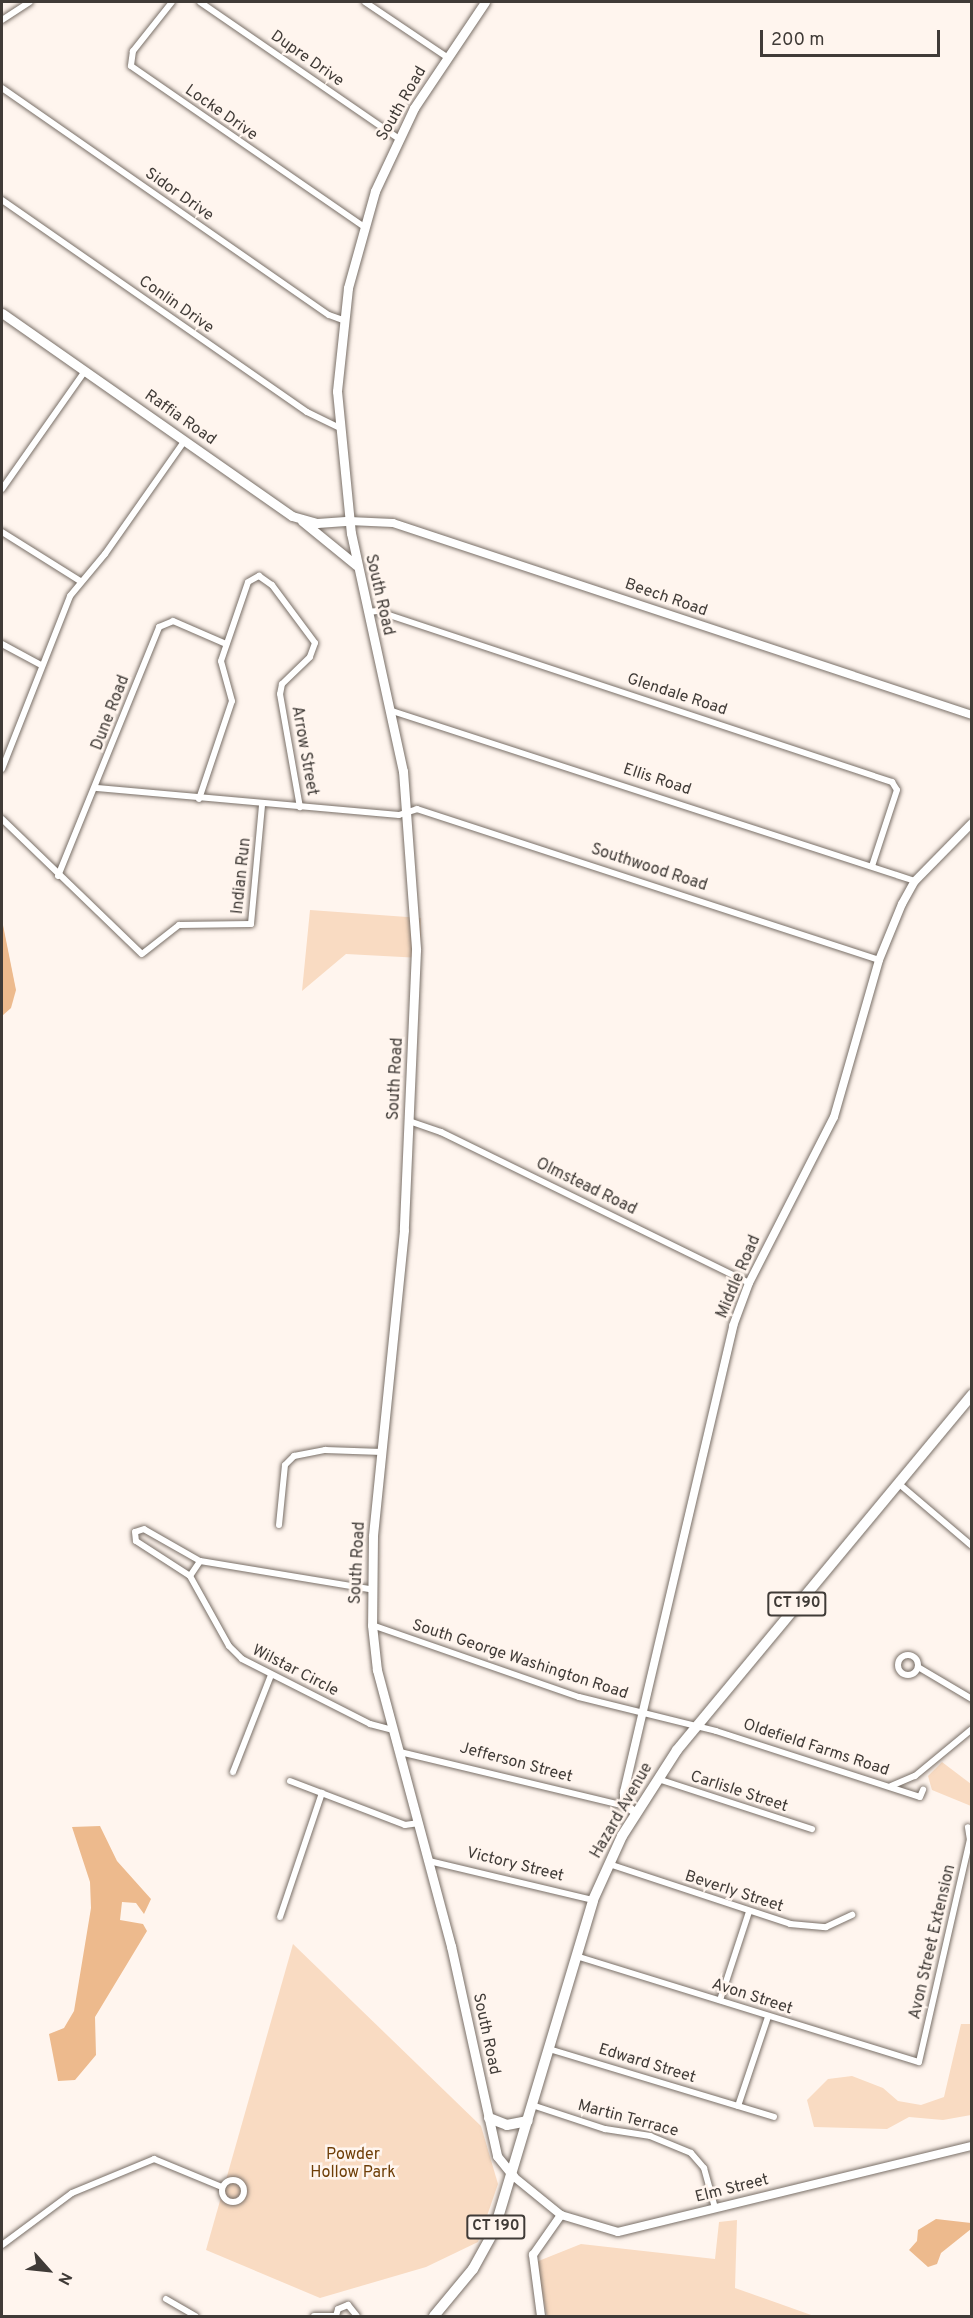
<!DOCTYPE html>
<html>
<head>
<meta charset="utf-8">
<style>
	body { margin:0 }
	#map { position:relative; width:973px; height:2318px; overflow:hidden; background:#fff5ee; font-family:Overpass,sans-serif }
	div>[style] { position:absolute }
	.green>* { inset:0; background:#f9dbc2 }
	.water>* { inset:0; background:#edba8d }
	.roads { filter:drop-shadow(0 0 2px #796f67) drop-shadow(0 0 2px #796f67) }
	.minor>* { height:6px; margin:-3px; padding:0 3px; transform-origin:3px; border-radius:3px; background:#fff }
	.minor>.ring { margin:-3px; padding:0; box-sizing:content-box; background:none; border:6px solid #fff; border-radius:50% }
	.tertiary>* { height:8px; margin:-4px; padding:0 4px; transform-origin:4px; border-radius:4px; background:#fff }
	.secondary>* { height:9px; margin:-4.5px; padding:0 4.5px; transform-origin:4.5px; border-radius:4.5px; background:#fff }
	.primary>* { height:10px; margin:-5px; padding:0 5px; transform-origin:5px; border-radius:5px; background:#fff }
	span { translate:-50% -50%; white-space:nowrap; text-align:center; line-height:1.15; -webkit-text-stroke:5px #fff5ee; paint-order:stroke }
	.shield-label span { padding:2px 4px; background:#fff5ee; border:2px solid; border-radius:4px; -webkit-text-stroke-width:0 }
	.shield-label { font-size:15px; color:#403b37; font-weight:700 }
	.street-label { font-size:16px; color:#403b37 }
	.park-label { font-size:16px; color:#6e3e07 }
	.frame { position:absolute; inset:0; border:3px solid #403b37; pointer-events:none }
	.north { position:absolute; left:18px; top:2240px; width:60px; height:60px; -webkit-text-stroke:4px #fff5ee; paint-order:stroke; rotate:117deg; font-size:16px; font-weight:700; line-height:24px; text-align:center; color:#403b37 }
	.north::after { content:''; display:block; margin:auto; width:21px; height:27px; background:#403b37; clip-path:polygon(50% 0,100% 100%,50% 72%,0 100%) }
	.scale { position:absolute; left:760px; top:30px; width:180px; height:27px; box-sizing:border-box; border:3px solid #403b37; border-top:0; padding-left:8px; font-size:18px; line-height:21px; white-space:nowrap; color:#403b37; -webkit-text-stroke:4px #fff5ee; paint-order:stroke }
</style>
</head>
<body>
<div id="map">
	<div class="green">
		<div style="clip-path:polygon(310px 910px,421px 918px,421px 958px,346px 954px,302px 991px)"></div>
		<div style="clip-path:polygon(942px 1762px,971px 1784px,971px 1806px,932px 1790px,928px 1776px)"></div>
		<div style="clip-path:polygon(293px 1944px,481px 2126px,498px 2184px,478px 2242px,426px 2267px,320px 2298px,206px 2250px)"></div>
		<div style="clip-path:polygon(961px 2024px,971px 2024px,971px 2115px,943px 2120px,909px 2117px,887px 2129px,814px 2127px,807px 2100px,828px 2079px,852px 2076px,883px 2088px,898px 2101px,921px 2105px,944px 2097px)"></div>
		<div style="clip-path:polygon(737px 2220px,735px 2288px,814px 2316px,547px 2316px,536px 2262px,581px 2244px,715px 2259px,719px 2222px)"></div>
	</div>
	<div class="water">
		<div style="clip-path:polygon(2px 920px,16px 990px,11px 1008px,2px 1016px)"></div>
		<div style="clip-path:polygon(100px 1826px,117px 1861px,151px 1899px,144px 1914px,136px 1903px,122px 1902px,120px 1920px,143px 1924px,147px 1931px,95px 2017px,96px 2055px,75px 2080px,58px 2081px,49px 2034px,64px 2028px,74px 2011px,91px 1908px,90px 1882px,72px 1827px)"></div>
		<div style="clip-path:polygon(936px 2219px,971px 2223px,971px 2229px,941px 2253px,937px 2264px,928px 2267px,909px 2250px,917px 2241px,918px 2230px)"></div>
	</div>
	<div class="roads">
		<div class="minor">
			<div style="left:172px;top:2px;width:63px;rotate:128.5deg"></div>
			<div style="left:133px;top:51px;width:15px;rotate:98deg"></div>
			<div style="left:131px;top:66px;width:282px;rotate:34.6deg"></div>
			<div style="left:200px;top:2px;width:240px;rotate:34.5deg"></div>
			<div style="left:365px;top:2px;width:99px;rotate:33.9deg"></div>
			<div style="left:2px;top:20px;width:33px;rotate:-33deg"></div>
			<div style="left:2px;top:88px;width:398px;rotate:34.8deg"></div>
			<div style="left:329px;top:315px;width:15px;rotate:20deg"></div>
			<div style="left:2px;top:200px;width:371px;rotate:34.8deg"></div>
			<div style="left:307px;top:412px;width:34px;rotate:26deg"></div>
			<div style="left:2px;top:489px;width:144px;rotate:-54.9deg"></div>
			<div style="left:2px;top:532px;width:92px;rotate:32.1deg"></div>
			<div style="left:368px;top:612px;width:9px;rotate:-6deg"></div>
			<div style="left:377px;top:611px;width:543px;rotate:18.37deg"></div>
			<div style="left:892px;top:782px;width:9px;rotate:58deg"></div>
			<div style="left:897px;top:790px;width:80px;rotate:108.2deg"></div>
			<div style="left:2px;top:644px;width:44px;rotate:28.3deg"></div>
			<div style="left:389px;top:710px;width:553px;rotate:18.01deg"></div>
			<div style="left:2px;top:769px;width:186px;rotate:-68.5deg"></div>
			<div style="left:70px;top:596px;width:55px;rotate:-50.2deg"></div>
			<div style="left:105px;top:554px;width:139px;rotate:-54.9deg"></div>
			<div style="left:97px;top:788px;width:303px;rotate:5.1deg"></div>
			<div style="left:399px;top:815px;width:19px;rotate:-18deg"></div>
			<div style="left:417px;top:809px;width:486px;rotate:18.1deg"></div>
			<div style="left:199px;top:799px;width:103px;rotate:-71.4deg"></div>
			<div style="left:232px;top:701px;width:41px;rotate:-105.4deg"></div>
			<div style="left:221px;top:661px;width:83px;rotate:-71.1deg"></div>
			<div style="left:248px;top:582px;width:13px;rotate:-29deg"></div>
			<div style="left:259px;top:576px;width:16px;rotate:35deg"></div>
			<div style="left:272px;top:585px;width:72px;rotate:53.4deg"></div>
			<div style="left:315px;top:643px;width:15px;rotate:110deg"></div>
			<div style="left:310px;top:657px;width:39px;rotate:136deg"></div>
			<div style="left:282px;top:684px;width:10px;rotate:101deg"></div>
			<div style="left:280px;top:694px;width:115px;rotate:80deg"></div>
			<div style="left:2px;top:819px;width:194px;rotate:44deg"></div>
			<div style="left:142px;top:954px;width:47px;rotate:-38.1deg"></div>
			<div style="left:179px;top:925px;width:72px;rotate:-0.8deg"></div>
			<div style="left:251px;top:924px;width:120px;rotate:-84.7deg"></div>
			<div style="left:58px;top:876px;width:269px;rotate:-67.9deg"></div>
			<div style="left:159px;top:627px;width:15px;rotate:-23deg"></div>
			<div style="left:173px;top:621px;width:58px;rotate:23.5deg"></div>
			<div style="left:409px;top:1121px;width:34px;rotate:19deg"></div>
			<div style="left:441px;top:1132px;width:343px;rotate:26.1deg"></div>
			<div style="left:898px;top:1483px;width:97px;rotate:40.4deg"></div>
			<div style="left:279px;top:1525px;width:60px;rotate:-84.3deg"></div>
			<div style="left:285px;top:1465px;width:13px;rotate:-45deg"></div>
			<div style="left:294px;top:1456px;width:32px;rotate:-11deg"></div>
			<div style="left:325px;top:1450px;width:57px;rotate:2deg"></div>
			<div style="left:190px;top:1576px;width:18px;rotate:-56deg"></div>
			<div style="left:369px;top:1589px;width:171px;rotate:-170.6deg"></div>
			<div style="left:200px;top:1561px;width:64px;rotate:-150.3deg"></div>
			<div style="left:144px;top:1529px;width:9px;rotate:162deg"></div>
			<div style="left:135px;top:1532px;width:9px;rotate:84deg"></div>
			<div style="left:136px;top:1541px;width:64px;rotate:32.9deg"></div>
			<div style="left:190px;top:1576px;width:80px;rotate:60.9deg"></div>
			<div style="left:229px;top:1646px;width:18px;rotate:45deg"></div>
			<div style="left:242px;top:1659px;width:144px;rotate:26.9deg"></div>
			<div style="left:370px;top:1724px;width:24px;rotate:15deg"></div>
			<div style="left:372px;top:1625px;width:219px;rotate:19.2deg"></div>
			<div style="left:579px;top:1697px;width:141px;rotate:13.9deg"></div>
			<div style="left:716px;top:1731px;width:214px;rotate:17.9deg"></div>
			<div style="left:920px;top:1797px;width:8px;rotate:-67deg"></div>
			<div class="ring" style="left:898px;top:1655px;width:14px;height:14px"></div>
			<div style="left:918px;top:1667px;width:63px;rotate:30.7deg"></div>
			<div style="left:400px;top:1752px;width:231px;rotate:13.5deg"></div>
			<div style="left:233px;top:1772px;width:104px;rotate:-68.6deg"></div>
			<div style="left:658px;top:1779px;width:162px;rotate:18deg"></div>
			<div style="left:290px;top:1781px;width:123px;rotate:20.9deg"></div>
			<div style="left:405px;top:1825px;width:14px;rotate:-8deg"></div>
			<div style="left:891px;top:1786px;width:26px;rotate:-23deg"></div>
			<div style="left:915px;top:1776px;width:74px;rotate:-39.5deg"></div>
			<div style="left:429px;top:1861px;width:169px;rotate:13.4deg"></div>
			<div style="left:609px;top:1864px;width:191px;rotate:18.3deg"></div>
			<div style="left:790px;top:1924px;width:36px;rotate:5deg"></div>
			<div style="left:826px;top:1927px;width:29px;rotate:-25deg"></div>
			<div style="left:280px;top:1917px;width:131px;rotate:-71.3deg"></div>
			<div style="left:576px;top:1956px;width:359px;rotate:17.2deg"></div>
			<div style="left:919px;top:2062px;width:228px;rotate:-77.1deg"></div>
			<div style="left:970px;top:1840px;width:13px;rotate:-99deg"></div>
			<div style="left:720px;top:2000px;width:93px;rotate:-71.8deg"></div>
			<div style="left:549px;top:2049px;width:235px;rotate:16.8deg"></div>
			<div style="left:532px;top:2105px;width:77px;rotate:18.2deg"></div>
			<div style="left:605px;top:2129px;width:46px;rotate:8.8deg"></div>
			<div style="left:650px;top:2136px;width:44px;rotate:22.5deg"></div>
			<div style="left:691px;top:2153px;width:20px;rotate:49deg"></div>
			<div style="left:704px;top:2168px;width:41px;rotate:74.6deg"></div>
			<div style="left:738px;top:2106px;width:94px;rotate:-71.4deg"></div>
			<div class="ring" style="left:222px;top:2180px;width:16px;height:16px"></div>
			<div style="left:2px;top:2245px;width:87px;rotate:-36.6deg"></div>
			<div style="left:72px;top:2193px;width:89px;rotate:-22.5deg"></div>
			<div style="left:154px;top:2159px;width:74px;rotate:22.4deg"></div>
			<div style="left:166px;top:2299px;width:34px;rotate:30deg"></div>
			<div style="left:314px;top:2316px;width:22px"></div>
			<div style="left:336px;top:2316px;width:7px;rotate:-74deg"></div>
			<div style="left:338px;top:2309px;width:11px;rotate:-22deg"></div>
			<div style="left:348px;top:2305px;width:14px;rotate:51deg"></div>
		</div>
		<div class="tertiary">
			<div style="left:349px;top:521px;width:44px;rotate:2.6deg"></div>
			<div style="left:393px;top:523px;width:610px;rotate:18.35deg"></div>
			<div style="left:636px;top:1813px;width:15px;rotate:-143deg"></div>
			<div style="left:624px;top:1804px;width:12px;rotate:-90deg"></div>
			<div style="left:624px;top:1792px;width:479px;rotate:-76.8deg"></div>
			<div style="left:733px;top:1326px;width:46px;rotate:-69.6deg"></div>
			<div style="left:749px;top:1283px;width:186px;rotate:-62.9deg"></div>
			<div style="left:834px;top:1117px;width:163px;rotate:-74deg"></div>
			<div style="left:879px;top:960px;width:61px;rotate:-67.7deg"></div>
			<div style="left:902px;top:904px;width:26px;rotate:-61deg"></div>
			<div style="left:915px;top:881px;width:81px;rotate:-45.5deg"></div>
			<div style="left:513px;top:2176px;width:62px;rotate:39.1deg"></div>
			<div style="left:561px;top:2215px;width:59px;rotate:16.6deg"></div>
			<div style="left:618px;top:2232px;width:364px;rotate:-13.7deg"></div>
			<div style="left:541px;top:2316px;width:62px;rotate:-97.5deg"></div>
			<div style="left:533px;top:2255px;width:49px;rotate:-55deg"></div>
		</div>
		<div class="secondary">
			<div style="left:485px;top:2px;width:128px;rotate:123.8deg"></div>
			<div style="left:414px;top:108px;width:92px;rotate:115.2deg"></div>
			<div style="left:375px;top:191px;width:101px;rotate:105.6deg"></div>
			<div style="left:348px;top:288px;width:104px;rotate:96.1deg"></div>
			<div style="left:337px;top:391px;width:143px;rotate:84.4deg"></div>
			<div style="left:351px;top:533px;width:244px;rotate:77.7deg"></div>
			<div style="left:403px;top:771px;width:179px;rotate:85.8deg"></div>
			<div style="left:416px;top:950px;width:280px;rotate:92.5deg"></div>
			<div style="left:404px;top:1230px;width:308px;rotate:95.8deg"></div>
			<div style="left:373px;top:1536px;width:89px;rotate:90.6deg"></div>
			<div style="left:372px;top:1625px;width:45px;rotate:83.7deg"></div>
			<div style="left:377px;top:1670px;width:286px;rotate:75deg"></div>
			<div style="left:451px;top:1946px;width:215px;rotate:77.6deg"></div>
			<div style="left:497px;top:2156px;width:26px;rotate:51deg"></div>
			<div style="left:2px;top:313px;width:354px;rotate:35deg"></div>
			<div style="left:292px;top:516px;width:26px;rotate:16deg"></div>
			<div style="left:317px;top:523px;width:32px;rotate:-4deg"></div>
			<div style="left:302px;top:521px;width:70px;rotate:39.2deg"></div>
		</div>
		<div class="primary">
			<div style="left:489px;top:2118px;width:19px;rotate:21deg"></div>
			<div style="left:507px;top:2125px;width:21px;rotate:-11deg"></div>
			<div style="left:434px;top:2316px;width:61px;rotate:-50.3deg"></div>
			<div style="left:473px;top:2269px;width:43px;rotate:-61.1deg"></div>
			<div style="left:494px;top:2231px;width:345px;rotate:-73.3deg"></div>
			<div style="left:593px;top:1900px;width:70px;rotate:-65.6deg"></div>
			<div style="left:622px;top:1836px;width:102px;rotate:-57.4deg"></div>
			<div style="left:677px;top:1750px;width:462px;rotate:-50.3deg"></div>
		</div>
	</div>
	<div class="shield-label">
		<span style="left:797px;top:1604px">CT 190</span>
		<span style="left:496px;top:2227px">CT 190</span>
	</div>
	<div class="street-label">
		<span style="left:307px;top:59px;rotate:35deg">Dupre Drive</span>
		<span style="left:402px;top:104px;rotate:-60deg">South Road</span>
		<span style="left:221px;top:113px;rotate:35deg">Locke Drive</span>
		<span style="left:179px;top:195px;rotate:35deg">Sidor Drive</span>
		<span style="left:176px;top:305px;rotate:35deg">Conlin Drive</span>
		<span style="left:180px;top:418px;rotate:35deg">Raffia Road</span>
		<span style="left:379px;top:595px;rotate:77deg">South Road</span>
		<span style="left:666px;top:598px;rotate:19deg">Beech Road</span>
		<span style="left:677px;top:695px;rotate:18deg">Glendale Road</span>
		<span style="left:111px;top:713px;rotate:-69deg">Dune Road</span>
		<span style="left:304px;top:751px;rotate:80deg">Arrow Street</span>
		<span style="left:657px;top:780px;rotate:18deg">Ellis Road</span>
		<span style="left:649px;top:868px;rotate:18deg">Southwood Road</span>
		<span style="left:242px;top:876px;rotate:-84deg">Indian Run</span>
		<span style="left:396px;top:1079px;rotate:-87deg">South Road</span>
		<span style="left:586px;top:1187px;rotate:26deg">Olmstead Road</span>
		<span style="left:739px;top:1277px;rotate:-67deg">Middle Road</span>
		<span style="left:358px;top:1563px;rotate:-87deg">South Road</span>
		<span style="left:520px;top:1660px;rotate:18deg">South George Washington Road</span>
		<span style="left:295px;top:1671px;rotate:27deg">Wilstar Circle</span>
		<span style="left:816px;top:1748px;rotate:18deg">Oldefield Farms Road</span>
		<span style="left:516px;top:1763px;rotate:15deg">Jefferson Street</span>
		<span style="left:739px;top:1792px;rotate:18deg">Carlisle Street</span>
		<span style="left:622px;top:1811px;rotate:-60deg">Hazard Avenue</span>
		<span style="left:515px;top:1865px;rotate:14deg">Victory Street</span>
		<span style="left:734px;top:1892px;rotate:18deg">Beverly Street</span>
		<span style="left:933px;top:1942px;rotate:-77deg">Avon Street Extension</span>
		<span style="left:752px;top:1997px;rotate:18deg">Avon Street</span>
		<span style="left:486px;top:2034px;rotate:78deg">South Road</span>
		<span style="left:647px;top:2064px;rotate:17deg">Edward Street</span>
		<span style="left:628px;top:2119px;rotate:15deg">Martin Terrace</span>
		<span style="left:732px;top:2189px;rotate:-14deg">Elm Street</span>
	</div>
	<div class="park-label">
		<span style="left:353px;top:2164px">Powder<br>Hollow Park</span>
	</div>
	<div class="frame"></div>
	<div class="north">N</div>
	<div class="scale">200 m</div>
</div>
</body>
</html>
